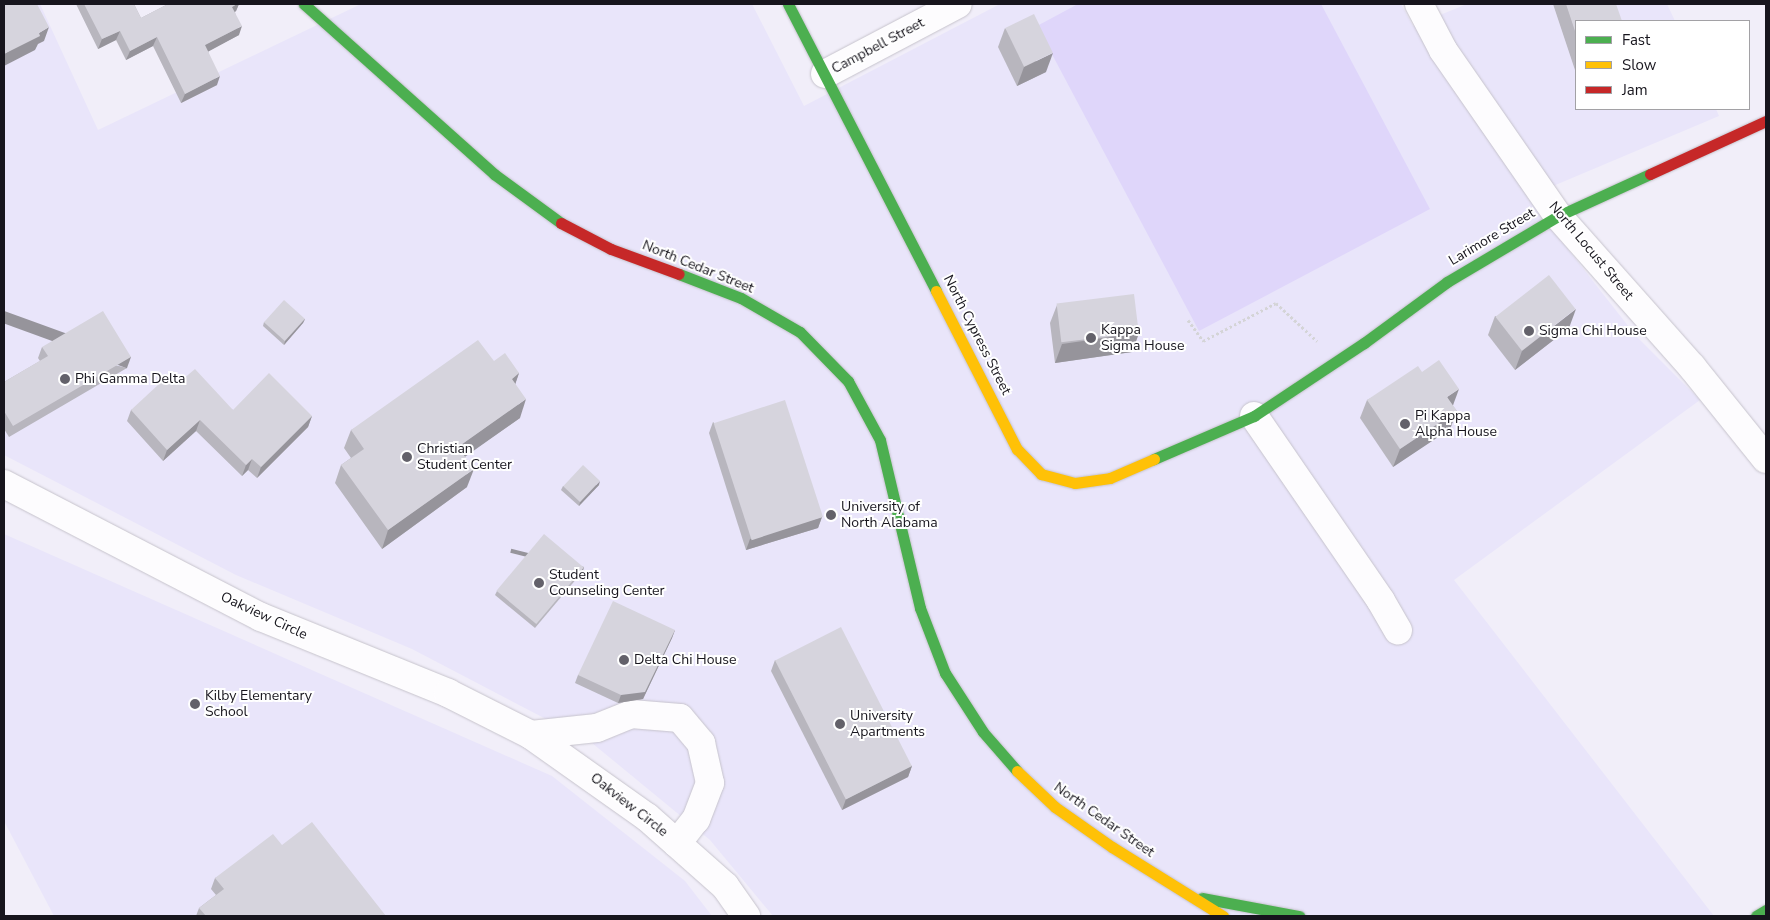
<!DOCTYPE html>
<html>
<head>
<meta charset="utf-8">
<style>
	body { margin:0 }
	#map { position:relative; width:1770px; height:920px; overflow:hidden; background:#f1eef9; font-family:"Nunito Sans",sans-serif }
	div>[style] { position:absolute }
	.built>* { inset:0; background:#e9e5fa }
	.green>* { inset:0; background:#dfd6fa }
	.path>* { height:3px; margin-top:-1.5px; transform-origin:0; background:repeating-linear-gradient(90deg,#d4d4d6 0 2.5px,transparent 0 5px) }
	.roads { filter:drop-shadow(0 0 1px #c6c3cc) drop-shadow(0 0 1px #c6c3cc) }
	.street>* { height:28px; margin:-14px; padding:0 14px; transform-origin:14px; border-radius:14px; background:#fdfcfe }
	.fast>* { height:11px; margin:-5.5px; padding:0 5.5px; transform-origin:5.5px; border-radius:5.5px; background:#4caf50 }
	.slow>* { height:11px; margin:-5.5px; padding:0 5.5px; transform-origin:5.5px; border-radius:5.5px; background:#ffc107 }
	.jam>* { height:11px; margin:-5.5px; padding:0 5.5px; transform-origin:5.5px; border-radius:5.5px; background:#c62828 }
	.wall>* { inset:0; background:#b8b6be }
	.shaded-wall>* { inset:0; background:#96949b; transform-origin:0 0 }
	.building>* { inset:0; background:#d6d4dd; transform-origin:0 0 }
	.dots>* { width:14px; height:14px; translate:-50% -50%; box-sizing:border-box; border:2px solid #fff; border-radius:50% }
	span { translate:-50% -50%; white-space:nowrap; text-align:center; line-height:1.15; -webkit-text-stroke:4px #fff; paint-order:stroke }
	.street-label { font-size:14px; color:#17151d }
	.poi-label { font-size:14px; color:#17151d }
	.left { translate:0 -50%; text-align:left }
	.frame { position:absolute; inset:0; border:5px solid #17151d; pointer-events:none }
	.legend { position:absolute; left:1575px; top:20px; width:175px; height:90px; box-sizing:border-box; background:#fff; border:1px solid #a2a1a5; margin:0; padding:6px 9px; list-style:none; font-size:15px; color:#17151d }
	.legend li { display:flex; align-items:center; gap:10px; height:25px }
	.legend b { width:25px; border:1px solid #a2a1a5 }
</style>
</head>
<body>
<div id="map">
	<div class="built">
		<div style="clip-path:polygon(4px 4px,40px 4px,98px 130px,361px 4px,752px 4px,804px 106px,1000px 4px,1401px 4px,1413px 26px,1467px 4px,1667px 4px,1675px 21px,1576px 21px,1576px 109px,1716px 109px,1719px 116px,1527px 197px,1636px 336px,1700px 400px,1454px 580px,1714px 916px,773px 916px,710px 840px,592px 743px,412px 649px,236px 575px,4px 455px)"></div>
		<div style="clip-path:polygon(4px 534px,552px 776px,685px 881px,712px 916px,54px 916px,4px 821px)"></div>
	</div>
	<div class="green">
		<div style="clip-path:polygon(1078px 4px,1321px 4px,1430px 209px,1199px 331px,1037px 26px)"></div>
	</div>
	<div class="path">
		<div style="left:1188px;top:320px;width:26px;rotate:54deg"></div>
		<div style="left:1203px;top:341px;width:82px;rotate:-27.5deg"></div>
		<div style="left:1276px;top:303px;width:56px;rotate:42.8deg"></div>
	</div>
	<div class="roads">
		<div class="street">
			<div style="left:1419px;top:4px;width:52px;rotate:62.4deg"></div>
			<div style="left:1443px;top:50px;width:202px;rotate:55.3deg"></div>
			<div style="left:1558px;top:216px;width:202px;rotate:48.4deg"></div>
			<div style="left:1692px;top:367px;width:118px;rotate:51.2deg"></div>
			<div style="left:825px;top:74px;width:150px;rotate:-27.8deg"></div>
			<div style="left:1254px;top:416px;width:224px;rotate:55.5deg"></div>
			<div style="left:1381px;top:601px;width:34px;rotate:60deg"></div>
			<div style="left:4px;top:484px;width:289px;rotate:27.4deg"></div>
			<div style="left:261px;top:617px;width:202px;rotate:22.1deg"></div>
			<div style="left:448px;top:693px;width:93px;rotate:26.8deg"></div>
			<div style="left:531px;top:735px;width:142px;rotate:35.3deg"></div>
			<div style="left:647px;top:817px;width:104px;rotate:41.5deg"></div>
			<div style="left:725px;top:886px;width:37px;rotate:55deg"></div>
			<div style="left:531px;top:735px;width:66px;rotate:-6.1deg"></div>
			<div style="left:597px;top:728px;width:37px;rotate:-22deg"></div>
			<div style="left:631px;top:714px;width:49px;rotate:4.7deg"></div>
			<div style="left:680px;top:718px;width:33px;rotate:50deg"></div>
			<div style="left:701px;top:743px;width:41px;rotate:77.3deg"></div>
			<div style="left:710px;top:783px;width:39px;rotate:111deg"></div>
			<div style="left:696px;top:819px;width:31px;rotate:128deg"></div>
		</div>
		<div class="fast">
			<div style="left:304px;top:4px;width:255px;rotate:41.8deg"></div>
			<div style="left:494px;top:174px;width:83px;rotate:36.2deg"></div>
			<div style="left:788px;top:4px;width:323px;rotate:62.7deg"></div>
			<div style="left:679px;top:274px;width:66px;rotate:21.2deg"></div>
			<div style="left:741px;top:298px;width:68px;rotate:30deg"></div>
			<div style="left:800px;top:332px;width:69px;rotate:45.6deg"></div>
			<div style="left:848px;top:381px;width:67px;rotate:61.5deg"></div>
			<div style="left:880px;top:440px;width:173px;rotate:76.6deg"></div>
			<div style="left:920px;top:608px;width:70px;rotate:69deg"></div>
			<div style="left:945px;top:673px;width:70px;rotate:57.2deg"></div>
			<div style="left:983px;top:732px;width:52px;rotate:48.9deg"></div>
			<div style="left:1154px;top:459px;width:109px;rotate:-23.3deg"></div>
			<div style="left:1254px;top:416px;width:132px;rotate:-33.6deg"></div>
			<div style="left:1364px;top:343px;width:103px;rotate:-36.3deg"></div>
			<div style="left:1447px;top:282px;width:129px;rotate:-30.7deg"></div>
			<div style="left:1558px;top:216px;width:101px;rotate:-24.5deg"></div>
			<div style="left:1202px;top:898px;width:99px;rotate:10.5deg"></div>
			<div style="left:1756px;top:916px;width:12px;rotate:-31deg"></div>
		</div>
		<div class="slow">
			<div style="left:936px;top:291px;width:178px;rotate:62.9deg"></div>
			<div style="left:1017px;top:449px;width:35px;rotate:46deg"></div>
			<div style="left:1041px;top:474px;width:35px;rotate:15deg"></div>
			<div style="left:1075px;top:483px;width:35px;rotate:-8deg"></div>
			<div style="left:1110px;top:478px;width:48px;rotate:-23.4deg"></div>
			<div style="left:1017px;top:771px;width:52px;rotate:43.5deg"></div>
			<div style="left:1055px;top:807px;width:70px;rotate:35.1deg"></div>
			<div style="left:1112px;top:847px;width:131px;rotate:31.9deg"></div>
		</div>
		<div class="jam">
			<div style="left:1650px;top:174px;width:128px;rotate:-24.6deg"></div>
			<div style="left:561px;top:223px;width:56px;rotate:27.5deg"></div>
			<div style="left:611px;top:249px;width:72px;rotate:20.2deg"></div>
		</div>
	</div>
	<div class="wall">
		<div style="clip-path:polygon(76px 4px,134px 4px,141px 18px,168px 4px,239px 4px,236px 11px,235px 12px,239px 35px,208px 51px,217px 85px,181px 103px,153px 46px,126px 60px,116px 40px,98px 49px)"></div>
		<div style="clip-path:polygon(1553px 4px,1616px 4px,1576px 21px,1576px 73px)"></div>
		<div style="clip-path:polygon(1005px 28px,1046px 72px,1017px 86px,998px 47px)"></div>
		<div style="clip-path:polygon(1057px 305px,1139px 333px,1132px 352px,1055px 363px,1050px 323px)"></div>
		<div style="clip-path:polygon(1495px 316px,1569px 328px,1515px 370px,1488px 335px)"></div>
		<div style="clip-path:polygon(305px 319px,303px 323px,284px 345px,263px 326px,264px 322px)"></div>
		<div style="clip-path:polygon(42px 347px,127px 368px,9px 437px,4px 429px,4px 382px,40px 361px,38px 358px)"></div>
		<div style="clip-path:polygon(494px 361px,519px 373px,515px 384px,520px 418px,465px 456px,467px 487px,382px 549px,335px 483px,341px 465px,351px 458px,344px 448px,351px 430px)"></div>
		<div style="clip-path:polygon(1422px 372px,1453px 406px,1457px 411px,1450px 429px,1393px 467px,1360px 418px,1367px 400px)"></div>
		<div style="clip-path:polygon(182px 380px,233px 410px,312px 416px,308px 427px,257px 478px,248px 470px,242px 476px,196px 431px,163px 461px,127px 421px,131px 410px)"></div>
		<div style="clip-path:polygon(713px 422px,822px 517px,818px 528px,746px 550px,709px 433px)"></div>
		<div style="clip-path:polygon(599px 485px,579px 506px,561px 490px,563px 486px)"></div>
		<div style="clip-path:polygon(583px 571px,535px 628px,495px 595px,497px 591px)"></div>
		<div style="clip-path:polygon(675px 630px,672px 638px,643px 699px,618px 703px,575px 683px,578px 675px)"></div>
		<div style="clip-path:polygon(775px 660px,912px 766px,908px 777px,842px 810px,771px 671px)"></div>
		<div style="clip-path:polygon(282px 845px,386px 916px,196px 916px,199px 908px,216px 895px,211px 889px,215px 878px)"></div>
	</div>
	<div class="shaded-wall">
		<div style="clip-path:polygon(237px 4px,239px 4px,236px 11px,228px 16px,232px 7px)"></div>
		<div style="clip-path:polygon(242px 26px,239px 35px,202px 55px,205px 45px)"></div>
		<div style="clip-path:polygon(49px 27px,44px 41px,38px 44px,35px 50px,4px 66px,4px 54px)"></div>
		<div style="clip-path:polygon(120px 31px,116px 40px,98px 49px,102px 39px)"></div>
		<div style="clip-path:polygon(157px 37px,153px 46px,126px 60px,130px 51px)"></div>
		<div style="clip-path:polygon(1053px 53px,1046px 72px,1017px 86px,1024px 67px)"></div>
		<div style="clip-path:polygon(220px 76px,217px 85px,181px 103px,185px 94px)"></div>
		<div style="clip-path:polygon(1576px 309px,1569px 328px,1515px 370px,1522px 351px)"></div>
		<div style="clip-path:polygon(305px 319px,303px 323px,284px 345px,285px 341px)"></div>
		<div style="clip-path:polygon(1139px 333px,1132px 352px,1055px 363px,1062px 344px)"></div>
		<div style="left:131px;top:357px;width:12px;height:137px;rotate:110deg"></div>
		<div style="clip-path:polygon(519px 373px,513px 391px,512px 379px)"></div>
		<div style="clip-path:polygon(1459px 389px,1452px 408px,1447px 397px)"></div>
		<div style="clip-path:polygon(526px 399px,520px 418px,452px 466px,458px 447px)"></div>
		<div style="clip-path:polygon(1457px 411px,1450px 429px,1393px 467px,1400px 449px)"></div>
		<div style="clip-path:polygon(312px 416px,308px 427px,257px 478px,261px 467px)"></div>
		<div style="clip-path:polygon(200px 420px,196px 431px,163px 461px,167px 450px)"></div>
		<div style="clip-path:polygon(252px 459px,248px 470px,242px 476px,246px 465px)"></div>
		<div style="clip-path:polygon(474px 469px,467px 487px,382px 549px,388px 530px)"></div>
		<div style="clip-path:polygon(600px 481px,599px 485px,579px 506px,580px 502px)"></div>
		<div style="clip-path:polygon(822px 517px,818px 528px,746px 550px,750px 539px)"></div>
		<div style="left:584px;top:567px;width:4px;height:75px;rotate:104deg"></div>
		<div style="clip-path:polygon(675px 630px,672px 638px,643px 699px,618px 703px,621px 695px)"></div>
		<div style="clip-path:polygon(912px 766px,908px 777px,842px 810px,846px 799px)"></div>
	</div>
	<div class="building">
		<div style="clip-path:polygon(4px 4px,37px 4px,49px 27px,39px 33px,40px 36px,4px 54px)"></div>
		<div style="clip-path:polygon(84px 4px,134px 4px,141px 18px,168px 4px,237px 4px,232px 7px,242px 26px,205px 45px,220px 76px,185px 94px,157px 37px,130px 51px,120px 31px,102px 39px)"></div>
		<div style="clip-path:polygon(1566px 4px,1616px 4px,1622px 21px,1576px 21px,1576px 34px)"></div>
		<div style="left:1034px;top:14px;width:43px;height:32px;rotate:64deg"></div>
		<div style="left:1549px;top:275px;width:43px;height:68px;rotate:52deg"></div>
		<div style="left:1134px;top:294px;width:39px;height:78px;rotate:83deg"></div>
		<div style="left:284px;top:300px;width:28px;height:30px;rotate:42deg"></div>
		<div style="clip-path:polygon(103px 311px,131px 357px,13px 426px,4px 411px,4px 382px,48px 356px,42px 347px)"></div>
		<div style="clip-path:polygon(478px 340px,494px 361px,505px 353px,519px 373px,512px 379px,526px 399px,458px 447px,474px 469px,388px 530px,341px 465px,364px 449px,351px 430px)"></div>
		<div style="clip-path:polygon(1439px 360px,1459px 389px,1447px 397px,1457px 411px,1400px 449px,1367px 400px,1418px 366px,1422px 372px)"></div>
		<div style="clip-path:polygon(195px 369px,233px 410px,269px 373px,312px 416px,261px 467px,252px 459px,246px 465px,200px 420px,167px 450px,131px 410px,173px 371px,182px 380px)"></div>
		<div style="left:785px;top:400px;width:123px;height:75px;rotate:72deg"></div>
		<div style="left:583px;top:465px;width:23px;height:29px;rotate:43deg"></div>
		<div style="left:544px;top:534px;width:52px;height:74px;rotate:40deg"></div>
		<div style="clip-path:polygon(613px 601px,675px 630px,645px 692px,621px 695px,578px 675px)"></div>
		<div style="left:841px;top:627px;width:156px;height:74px;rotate:63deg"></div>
		<div style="clip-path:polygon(312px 822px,386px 916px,206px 916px,199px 908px,224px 889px,215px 878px,273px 834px,282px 845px)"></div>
	</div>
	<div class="dots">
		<div style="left:1529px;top:331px;background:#63616a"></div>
		<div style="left:1091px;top:338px;background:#63616a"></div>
		<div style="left:65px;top:379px;background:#63616a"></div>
		<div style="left:1405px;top:424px;background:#63616a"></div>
		<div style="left:407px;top:457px;background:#63616a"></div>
		<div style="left:831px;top:515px;background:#63616a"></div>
		<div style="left:539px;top:583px;background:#63616a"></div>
		<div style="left:624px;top:660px;background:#63616a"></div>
		<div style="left:195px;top:704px;background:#63616a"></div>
		<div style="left:840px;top:724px;background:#63616a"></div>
	</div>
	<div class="street-label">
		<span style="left:878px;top:46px;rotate:-28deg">Campbell Street</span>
		<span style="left:1492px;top:237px;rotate:-31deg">Larimore Street</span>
		<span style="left:1591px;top:251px;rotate:50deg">North Locust Street</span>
		<span style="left:698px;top:267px;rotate:22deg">North Cedar Street</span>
		<span style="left:977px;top:335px;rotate:63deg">North Cypress Street</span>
		<span style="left:264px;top:616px;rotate:25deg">Oakview Circle</span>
		<span style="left:629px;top:805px;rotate:38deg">Oakview Circle</span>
		<span style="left:1104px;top:820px;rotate:35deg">North Cedar Street</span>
	</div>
	<div class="poi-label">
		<span class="left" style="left:1101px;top:338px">Kappa<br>Sigma House</span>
		<span class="left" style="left:1539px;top:331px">Sigma Chi House</span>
		<span class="left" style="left:75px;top:379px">Phi Gamma Delta</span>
		<span class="left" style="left:1415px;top:424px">Pi Kappa<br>Alpha House</span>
		<span class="left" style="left:417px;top:457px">Christian<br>Student Center</span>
		<span class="left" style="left:841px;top:515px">University of<br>North Alabama</span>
		<span class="left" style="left:549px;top:583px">Student<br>Counseling Center</span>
		<span class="left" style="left:634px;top:660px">Delta Chi House</span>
		<span class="left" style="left:205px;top:704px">Kilby Elementary<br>School</span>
		<span class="left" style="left:850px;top:724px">University<br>Apartments</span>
	</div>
	<div class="frame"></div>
	<ul class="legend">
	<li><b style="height:6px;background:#4caf50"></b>Fast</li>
	<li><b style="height:6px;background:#ffc107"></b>Slow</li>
	<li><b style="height:6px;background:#c62828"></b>Jam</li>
	</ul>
</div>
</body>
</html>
